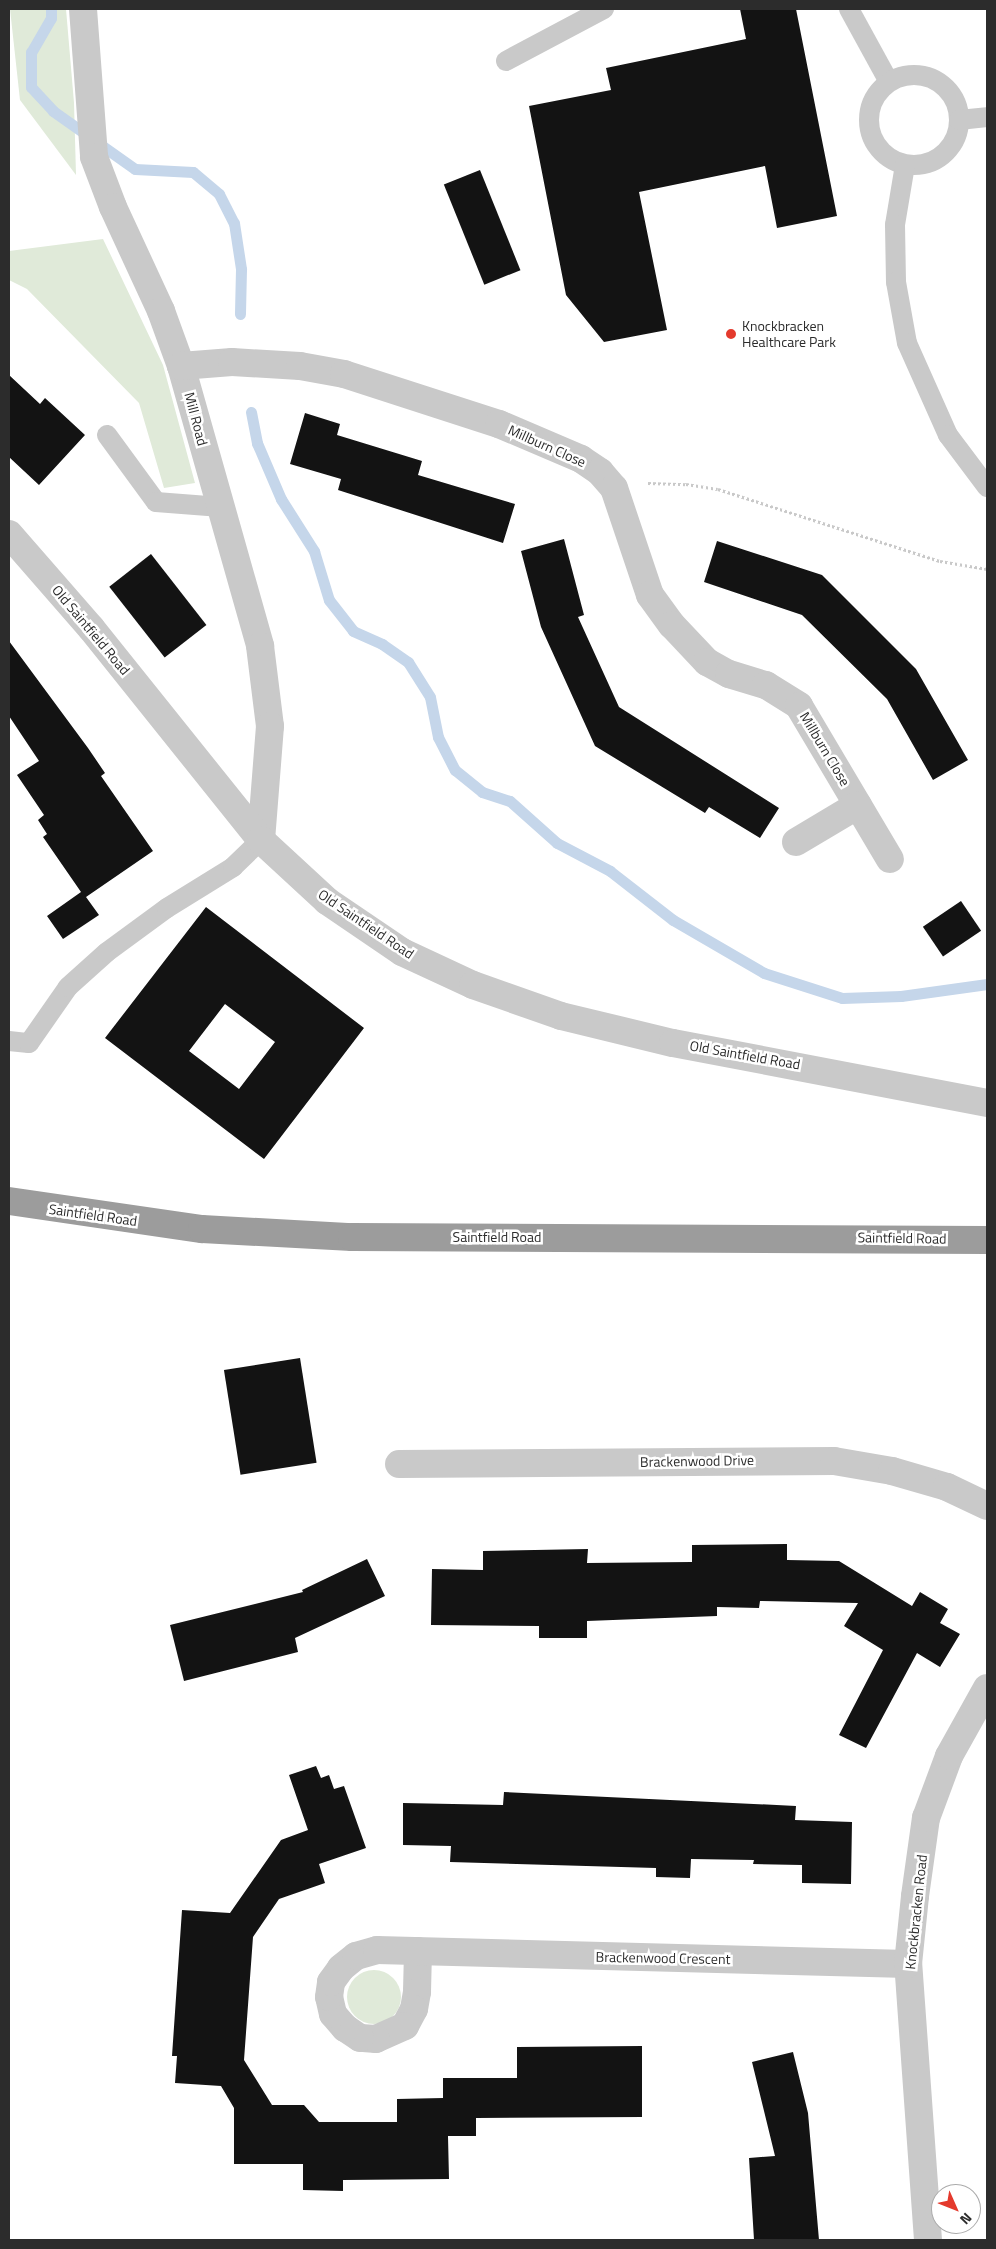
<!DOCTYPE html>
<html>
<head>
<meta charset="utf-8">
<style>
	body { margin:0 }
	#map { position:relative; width:996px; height:2249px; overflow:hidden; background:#fff; font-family:"Titillium Web",sans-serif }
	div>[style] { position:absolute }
	.green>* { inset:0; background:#e0ead9 }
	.round { border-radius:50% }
	.stream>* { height:11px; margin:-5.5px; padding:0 5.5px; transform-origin:5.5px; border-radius:5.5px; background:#c5d6ea }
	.building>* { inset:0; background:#131313; transform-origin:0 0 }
	.path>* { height:3px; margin-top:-1.5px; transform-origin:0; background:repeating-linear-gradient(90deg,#c9c9c9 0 2.5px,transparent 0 5px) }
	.service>* { height:20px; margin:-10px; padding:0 10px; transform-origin:10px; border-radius:10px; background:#c9c9c9 }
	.service>.ring { margin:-10px; padding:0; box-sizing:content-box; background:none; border:20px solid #c9c9c9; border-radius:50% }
	.minor>* { height:28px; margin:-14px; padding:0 14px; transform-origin:14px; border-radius:14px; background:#c9c9c9 }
	.tertiary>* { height:28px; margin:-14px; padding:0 14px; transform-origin:14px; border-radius:14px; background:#c9c9c9 }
	.trunk>* { height:28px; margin:-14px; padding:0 14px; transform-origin:14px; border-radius:14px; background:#9c9c9c }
	.dots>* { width:14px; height:14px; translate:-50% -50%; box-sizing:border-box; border:2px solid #fff; border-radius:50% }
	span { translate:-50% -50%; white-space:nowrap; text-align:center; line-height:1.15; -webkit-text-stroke:5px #fff; paint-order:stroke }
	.poi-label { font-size:14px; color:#2c2c2c }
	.left { translate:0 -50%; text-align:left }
	.street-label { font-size:14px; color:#2c2c2c }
	.frame { position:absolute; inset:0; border:10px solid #2c2c2c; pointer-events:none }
	.north { position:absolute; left:931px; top:2184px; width:50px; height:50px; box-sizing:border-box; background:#fff; border:1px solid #ababab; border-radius:50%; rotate:134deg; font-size:14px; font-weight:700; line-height:20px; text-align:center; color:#2c2c2c }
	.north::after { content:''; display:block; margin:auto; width:18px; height:22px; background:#e43a2d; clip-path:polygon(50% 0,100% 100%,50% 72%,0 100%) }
</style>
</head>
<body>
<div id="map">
	<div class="green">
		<div style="clip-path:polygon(10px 9px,66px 9px,74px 103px,76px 175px,20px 100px)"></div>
		<div style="clip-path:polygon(103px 239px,163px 365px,195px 483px,164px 488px,139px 403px,27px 289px,9px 280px,9px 251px)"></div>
		<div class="round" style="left:347px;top:1970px;width:54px;height:54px"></div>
	</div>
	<div class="stream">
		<div style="left:51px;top:9px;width:9px;rotate:90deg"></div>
		<div style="left:51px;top:18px;width:39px;rotate:120deg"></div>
		<div style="left:31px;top:52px;width:35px;rotate:90deg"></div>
		<div style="left:31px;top:87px;width:33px;rotate:47deg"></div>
		<div style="left:53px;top:111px;width:100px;rotate:35.3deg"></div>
		<div style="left:135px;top:169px;width:58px;rotate:3deg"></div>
		<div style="left:193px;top:172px;width:34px;rotate:40deg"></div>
		<div style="left:219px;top:194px;width:33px;rotate:63deg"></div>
		<div style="left:234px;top:223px;width:47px;rotate:81.3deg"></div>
		<div style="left:241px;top:269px;width:45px;rotate:91.3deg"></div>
		<div style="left:251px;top:412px;width:32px;rotate:79deg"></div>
		<div style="left:257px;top:443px;width:61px;rotate:66.8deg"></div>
		<div style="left:281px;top:499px;width:62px;rotate:57.6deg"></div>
		<div style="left:314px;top:551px;width:51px;rotate:73deg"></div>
		<div style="left:329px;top:600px;width:39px;rotate:52deg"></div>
		<div style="left:353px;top:631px;width:32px;rotate:24deg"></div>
		<div style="left:382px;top:644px;width:32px;rotate:35deg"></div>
		<div style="left:408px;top:662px;width:41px;rotate:57.8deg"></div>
		<div style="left:430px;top:697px;width:41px;rotate:78.7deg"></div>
		<div style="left:438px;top:737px;width:37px;rotate:63deg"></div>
		<div style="left:455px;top:770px;width:35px;rotate:39deg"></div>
		<div style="left:482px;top:792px;width:29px;rotate:18deg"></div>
		<div style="left:510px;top:801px;width:63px;rotate:41.8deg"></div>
		<div style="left:557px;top:843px;width:60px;rotate:27.8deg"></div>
		<div style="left:610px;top:871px;width:80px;rotate:37.9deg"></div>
		<div style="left:673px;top:920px;width:105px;rotate:30.2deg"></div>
		<div style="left:764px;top:973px;width:82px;rotate:17.8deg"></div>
		<div style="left:842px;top:998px;width:59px;rotate:-1.9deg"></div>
		<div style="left:901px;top:996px;width:87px;rotate:-7.9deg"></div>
	</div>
	<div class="building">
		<div style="clip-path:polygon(740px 9px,796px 9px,837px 216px,777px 228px,765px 166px,639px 192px,667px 330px,604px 342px,566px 295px,529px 106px,611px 90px,606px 68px,746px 39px)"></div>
		<div style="left:480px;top:170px;width:108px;height:39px;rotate:68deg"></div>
		<div style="clip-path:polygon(9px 375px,40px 404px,45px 398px,85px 435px,39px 485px,9px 457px)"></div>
		<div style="clip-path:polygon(305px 413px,340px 424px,337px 435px,422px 461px,418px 475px,515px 504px,503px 543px,338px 490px,341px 479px,290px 464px)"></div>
		<div style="clip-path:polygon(564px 539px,584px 615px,578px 617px,619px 707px,779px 808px,760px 838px,709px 807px,705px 813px,595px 746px,541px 627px,521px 551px)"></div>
		<div style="clip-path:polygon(717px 541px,822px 575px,916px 669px,968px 760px,933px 780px,887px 699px,802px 615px,704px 582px)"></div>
		<div style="left:151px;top:554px;width:90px;height:53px;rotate:52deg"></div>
		<div style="clip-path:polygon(9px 641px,88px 748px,105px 773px,101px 776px,153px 851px,86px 897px,99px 915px,63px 939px,47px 916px,81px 892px,43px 837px,47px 834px,38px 820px,44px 815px,17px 775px,39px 761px,9px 716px)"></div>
		<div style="left:961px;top:901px;width:36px;height:46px;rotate:56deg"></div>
		<div style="clip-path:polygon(evenodd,206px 907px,364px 1028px,264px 1159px,105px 1038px,206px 907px,225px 1004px,275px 1042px,239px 1089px,189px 1051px,225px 1004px)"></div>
		<div style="left:300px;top:1358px;width:106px;height:77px;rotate:81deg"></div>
		<div style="clip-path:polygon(787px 1544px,787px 1560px,839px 1561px,912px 1606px,920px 1592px,948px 1609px,940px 1623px,960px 1634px,940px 1667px,917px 1653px,866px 1748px,839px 1735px,883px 1650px,844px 1626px,858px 1603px,760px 1601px,759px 1608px,717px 1607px,717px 1616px,587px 1621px,587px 1638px,539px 1638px,539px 1626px,431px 1625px,432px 1569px,483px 1570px,483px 1551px,588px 1549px,587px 1563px,692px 1562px,692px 1545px)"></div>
		<div style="clip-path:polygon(367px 1559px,385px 1596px,295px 1638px,298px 1652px,184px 1681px,170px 1625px,303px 1592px,302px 1590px)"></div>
		<div style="clip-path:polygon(316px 1766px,321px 1778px,329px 1775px,334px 1789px,344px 1786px,366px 1848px,319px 1864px,325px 1883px,279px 1899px,253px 1937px,244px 2060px,272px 2105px,304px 2105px,319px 2122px,397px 2122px,397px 2099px,443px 2098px,443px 2078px,517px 2078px,517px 2047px,642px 2046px,642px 2117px,476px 2118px,476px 2136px,448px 2136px,449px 2179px,343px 2180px,343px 2191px,303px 2190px,303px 2164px,234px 2164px,234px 2108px,221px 2086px,175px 2083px,177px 2056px,172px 2056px,182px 1910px,230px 1913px,281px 1840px,308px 1830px,289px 1775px)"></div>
		<div style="clip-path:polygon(504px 1792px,796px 1806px,795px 1820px,852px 1822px,851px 1884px,802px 1883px,802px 1865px,753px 1864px,754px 1860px,691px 1859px,690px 1878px,656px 1877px,656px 1868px,450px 1862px,451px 1846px,403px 1845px,403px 1803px,503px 1805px)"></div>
		<div style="clip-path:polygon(793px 2052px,808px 2113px,819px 2240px,754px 2240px,749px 2158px,775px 2156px,752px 2062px)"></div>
	</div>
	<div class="path">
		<div style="left:648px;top:483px;width:38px;rotate:2deg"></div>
		<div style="left:686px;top:484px;width:32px;rotate:9deg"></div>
		<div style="left:718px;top:489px;width:233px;rotate:18deg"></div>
		<div style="left:940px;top:561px;width:48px;rotate:9.7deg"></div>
	</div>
	<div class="service">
		<div style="left:849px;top:9px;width:83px;rotate:61.3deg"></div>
		<div style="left:506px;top:61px;width:111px;rotate:-28deg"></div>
		<div class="ring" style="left:869px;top:75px;width:70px;height:70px"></div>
		<div style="left:959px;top:120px;width:28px;rotate:-6deg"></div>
		<div style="left:905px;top:165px;width:61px;rotate:99.5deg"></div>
		<div style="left:895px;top:225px;width:57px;rotate:89deg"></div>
		<div style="left:896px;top:282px;width:62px;rotate:79.8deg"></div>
		<div style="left:907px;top:343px;width:101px;rotate:66deg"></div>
		<div style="left:948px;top:435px;width:65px;rotate:53.1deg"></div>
		<div style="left:107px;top:435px;width:83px;rotate:53.8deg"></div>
		<div style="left:156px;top:502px;width:65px;rotate:4.4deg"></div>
		<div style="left:9px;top:1041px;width:20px;rotate:6deg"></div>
		<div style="left:29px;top:1043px;width:68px;rotate:-55.1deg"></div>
		<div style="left:68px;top:987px;width:52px;rotate:-41.9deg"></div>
		<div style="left:107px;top:952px;width:74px;rotate:-36.3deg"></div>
		<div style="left:167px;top:908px;width:78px;rotate:-31.8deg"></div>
		<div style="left:233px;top:867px;width:39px;rotate:-44deg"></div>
	</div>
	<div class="minor">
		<div style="left:83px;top:9px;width:148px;rotate:85.7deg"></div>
		<div style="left:94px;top:157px;width:53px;rotate:69.2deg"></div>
		<div style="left:113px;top:207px;width:115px;rotate:65.2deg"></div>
		<div style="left:161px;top:311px;width:59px;rotate:70deg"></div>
		<div style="left:181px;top:366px;width:291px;rotate:74.2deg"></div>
		<div style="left:260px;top:646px;width:81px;rotate:82.9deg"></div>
		<div style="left:270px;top:726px;width:114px;rotate:94.5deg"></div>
		<div style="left:181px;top:366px;width:51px;rotate:-4.5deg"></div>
		<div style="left:232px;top:362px;width:68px;rotate:3.4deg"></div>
		<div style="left:300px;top:366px;width:45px;rotate:10.3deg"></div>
		<div style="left:344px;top:374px;width:163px;rotate:17.9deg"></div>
		<div style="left:499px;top:424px;width:89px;rotate:23.1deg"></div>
		<div style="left:581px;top:459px;width:23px;rotate:34deg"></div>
		<div style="left:600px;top:472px;width:21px;rotate:49deg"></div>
		<div style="left:614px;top:488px;width:113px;rotate:71.4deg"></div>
		<div style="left:650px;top:595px;width:37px;rotate:54deg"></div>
		<div style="left:672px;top:625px;width:51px;rotate:46.6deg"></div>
		<div style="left:707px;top:662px;width:25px;rotate:29deg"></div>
		<div style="left:729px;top:674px;width:39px;rotate:17deg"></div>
		<div style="left:766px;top:685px;width:39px;rotate:32deg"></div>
		<div style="left:799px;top:706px;width:178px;rotate:59.3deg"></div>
		<div style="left:9px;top:534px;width:125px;rotate:48.9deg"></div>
		<div style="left:91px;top:628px;width:272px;rotate:51.3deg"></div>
		<div style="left:261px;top:840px;width:90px;rotate:42.7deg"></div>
		<div style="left:327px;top:901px;width:91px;rotate:34.2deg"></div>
		<div style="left:402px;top:952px;width:78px;rotate:24.9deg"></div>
		<div style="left:473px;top:985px;width:93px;rotate:19.4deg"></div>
		<div style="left:561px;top:1016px;width:115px;rotate:13.6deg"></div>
		<div style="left:673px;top:1043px;width:320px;rotate:10.8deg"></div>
		<div style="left:796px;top:842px;width:72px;rotate:-30.8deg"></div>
		<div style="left:399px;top:1464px;width:435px;rotate:-0.4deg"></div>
		<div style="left:834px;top:1461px;width:59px;rotate:9.8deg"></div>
		<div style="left:892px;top:1471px;width:57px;rotate:16.2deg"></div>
		<div style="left:947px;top:1487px;width:44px;rotate:25.4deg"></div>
		<div style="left:418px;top:1951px;width:41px;rotate:91.4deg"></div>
		<div style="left:417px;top:1992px;width:17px;rotate:100deg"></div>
		<div style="left:414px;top:2009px;width:19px;rotate:118deg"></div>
		<div style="left:405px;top:2026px;width:32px;rotate:156deg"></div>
		<div style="left:376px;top:2039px;width:16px;rotate:-176deg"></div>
		<div style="left:360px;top:2038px;width:18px;rotate:-146deg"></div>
		<div style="left:345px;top:2028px;width:18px;rotate:-131deg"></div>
		<div style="left:333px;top:2014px;width:17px;rotate:-103deg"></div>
		<div style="left:329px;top:1997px;width:15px;rotate:-82deg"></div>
		<div style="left:331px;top:1982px;width:17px;rotate:-54deg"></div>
		<div style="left:341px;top:1968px;width:19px;rotate:-39deg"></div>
		<div style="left:356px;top:1956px;width:22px;rotate:-16deg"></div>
		<div style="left:377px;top:1950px;width:531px;rotate:1.51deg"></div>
	</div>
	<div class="tertiary">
		<div style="left:928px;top:2240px;width:277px;rotate:-94.1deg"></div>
		<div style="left:908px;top:1964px;width:68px;rotate:-84.1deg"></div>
		<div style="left:915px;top:1896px;width:79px;rotate:-82deg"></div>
		<div style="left:926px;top:1818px;width:66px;rotate:-69.6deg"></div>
		<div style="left:949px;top:1756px;width:78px;rotate:-60.8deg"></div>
	</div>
	<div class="trunk">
		<div style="left:9px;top:1201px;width:195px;rotate:8.3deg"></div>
		<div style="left:202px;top:1229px;width:150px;rotate:3.1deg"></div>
		<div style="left:352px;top:1237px;width:635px;rotate:0.27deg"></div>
	</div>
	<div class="dots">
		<div style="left:731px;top:334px;background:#e43a2d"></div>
	</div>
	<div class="poi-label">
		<span class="left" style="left:742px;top:334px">Knockbracken<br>Healthcare Park</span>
	</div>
	<div class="street-label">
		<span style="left:196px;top:419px;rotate:75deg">Mill Road</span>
		<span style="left:547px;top:446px;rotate:24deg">Millburn Close</span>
		<span style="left:91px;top:630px;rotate:50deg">Old Saintfield Road</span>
		<span style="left:825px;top:749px;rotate:59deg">Millburn Close</span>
		<span style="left:366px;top:924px;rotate:34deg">Old Saintfield Road</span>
		<span style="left:745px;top:1055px;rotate:10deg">Old Saintfield Road</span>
		<span style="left:93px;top:1215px;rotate:8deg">Saintfield Road</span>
		<span style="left:497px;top:1237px">Saintfield Road</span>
		<span style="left:902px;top:1238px;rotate:1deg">Saintfield Road</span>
		<span style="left:697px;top:1461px;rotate:-1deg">Brackenwood Drive</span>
		<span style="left:916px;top:1912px;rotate:-84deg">Knockbracken Road</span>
		<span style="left:663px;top:1958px;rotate:1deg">Brackenwood Crescent</span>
	</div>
	<div class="frame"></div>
	<div class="north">N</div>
</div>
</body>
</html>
